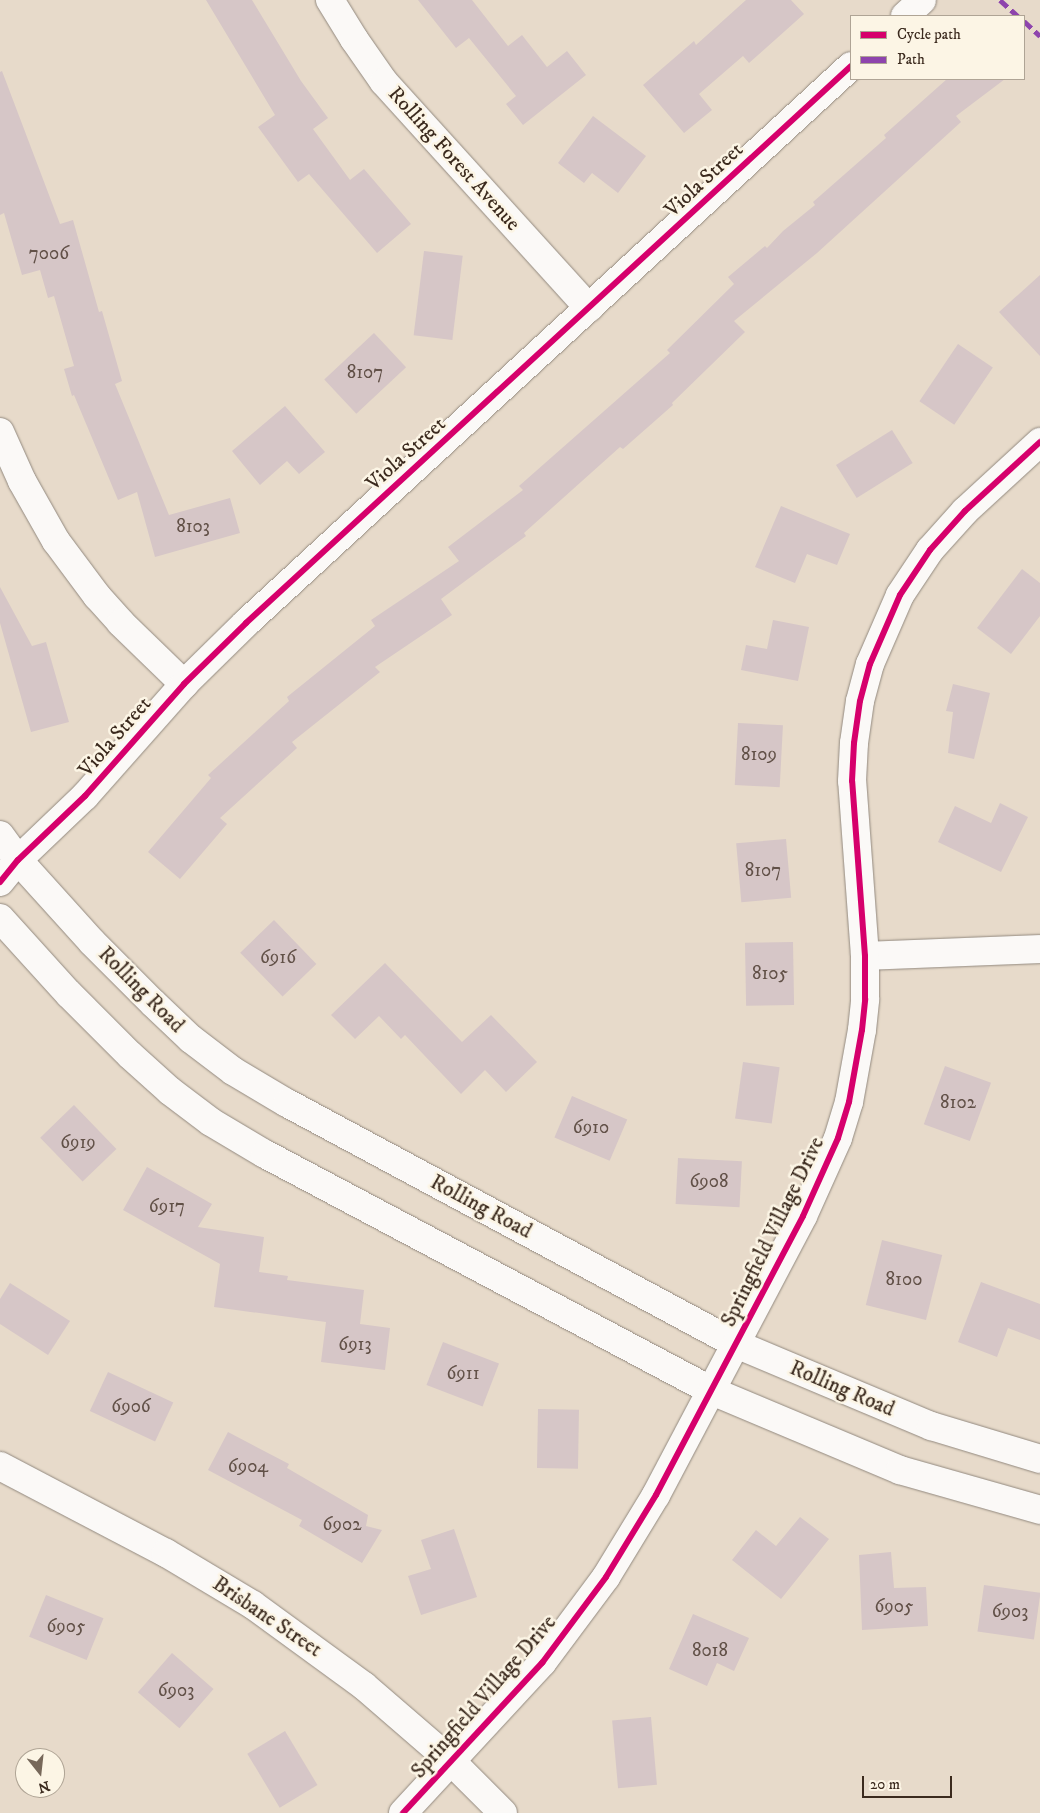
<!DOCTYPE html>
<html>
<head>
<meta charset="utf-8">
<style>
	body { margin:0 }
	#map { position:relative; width:1040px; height:1813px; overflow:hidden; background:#e7daca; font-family:"IM FELL DW Pica",serif }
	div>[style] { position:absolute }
	.building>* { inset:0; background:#d6c6c7; transform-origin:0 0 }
	.roads { filter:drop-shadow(0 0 1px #92897f) drop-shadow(0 0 1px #92897f) }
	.minor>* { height:28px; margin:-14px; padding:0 14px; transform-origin:14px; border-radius:14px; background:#fbf9f7 }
	.primary>* { height:28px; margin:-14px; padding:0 14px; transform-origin:14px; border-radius:14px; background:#fbf9f7 }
	.quiet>* { height:5px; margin-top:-2.5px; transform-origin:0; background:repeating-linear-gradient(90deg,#8e44ad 0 10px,transparent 0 15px) }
	.cycleway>* { height:6px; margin:-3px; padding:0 3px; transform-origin:3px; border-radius:3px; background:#d6006c }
	span { translate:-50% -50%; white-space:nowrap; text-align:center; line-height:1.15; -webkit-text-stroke:5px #fcf5e5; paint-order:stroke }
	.number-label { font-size:19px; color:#625148 }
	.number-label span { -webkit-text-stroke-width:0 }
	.street-label { font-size:21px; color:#3b2a1e }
	.legend { position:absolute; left:850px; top:15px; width:175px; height:65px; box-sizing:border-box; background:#fcf5e5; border:1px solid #afa495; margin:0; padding:6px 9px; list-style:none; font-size:15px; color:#3b2a1e }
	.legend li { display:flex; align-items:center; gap:10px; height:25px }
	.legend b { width:25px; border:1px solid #afa495 }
	.north { position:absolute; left:15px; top:1748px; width:50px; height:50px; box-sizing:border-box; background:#fcf5e5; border:1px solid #afa495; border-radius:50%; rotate:164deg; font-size:14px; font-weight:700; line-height:20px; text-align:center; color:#3b2a1e }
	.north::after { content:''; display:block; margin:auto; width:18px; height:22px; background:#77685a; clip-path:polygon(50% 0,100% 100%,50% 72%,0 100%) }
	.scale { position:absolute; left:862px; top:1776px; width:90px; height:22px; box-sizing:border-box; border:2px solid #3b2a1e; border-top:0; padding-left:6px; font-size:15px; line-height:18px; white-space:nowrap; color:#3b2a1e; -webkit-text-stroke:4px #fcf5e5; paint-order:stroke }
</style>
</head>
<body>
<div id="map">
	<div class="building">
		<div style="clip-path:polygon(206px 0,252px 0,301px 81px,328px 118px,313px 129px,350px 180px,364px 169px,411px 224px,377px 253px,309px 174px,298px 182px,258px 127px,275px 115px)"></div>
		<div style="clip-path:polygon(418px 0,472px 0,508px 46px,522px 35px,547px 67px,567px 51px,586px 75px,523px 125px,506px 104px,516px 96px,469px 38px,456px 48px)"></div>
		<div style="clip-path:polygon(746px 0,791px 0,804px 14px,749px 63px,743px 56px,699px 94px,712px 110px,684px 133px,643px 85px,694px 41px,696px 45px)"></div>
		<div style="clip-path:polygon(2px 71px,60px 224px,73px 220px,99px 312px,102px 311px,122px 381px,115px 384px,169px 515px,230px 498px,240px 533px,155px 557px,137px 492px,118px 500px,74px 395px,72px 396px,64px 369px,74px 366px,54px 296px,48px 298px,40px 270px,22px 275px,4px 213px,0 215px,0 72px)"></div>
		<div style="clip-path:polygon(947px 79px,1005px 79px,956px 116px,961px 122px,817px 253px,734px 321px,745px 332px,672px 403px,673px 405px,623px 449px,620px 447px,524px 533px,526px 536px,441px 599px,452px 615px,375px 667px,380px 672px,292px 742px,297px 748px,220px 818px,227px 824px,180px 879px,148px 852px,211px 778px,208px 775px,289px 701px,287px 697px,375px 626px,371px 620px,459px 561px,448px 547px,523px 490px,519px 486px,670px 353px,667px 350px,734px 284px,728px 277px,765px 246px,767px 248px,783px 231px,815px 205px,813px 202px,886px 138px,884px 135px)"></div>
		<div style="clip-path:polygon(593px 116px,646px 156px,618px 193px,592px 173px,584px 183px,558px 163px)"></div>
		<div style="left:424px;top:251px;width:39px;height:85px;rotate:7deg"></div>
		<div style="clip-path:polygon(1040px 275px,1040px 356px,999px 312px)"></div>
		<div style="left:374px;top:333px;width:47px;height:68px;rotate:47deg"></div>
		<div style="left:958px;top:344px;width:42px;height:69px;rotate:34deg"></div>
		<div style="clip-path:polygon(285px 406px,325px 452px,299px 474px,287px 461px,260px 485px,232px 451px)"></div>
		<div style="left:892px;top:430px;width:39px;height:66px;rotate:58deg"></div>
		<div style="clip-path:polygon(781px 506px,850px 534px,837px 565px,807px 554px,795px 583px,755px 567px)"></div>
		<div style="clip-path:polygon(1022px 569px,1040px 583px,1040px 616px,1011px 654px,977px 628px)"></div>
		<div style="clip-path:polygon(0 587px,32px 646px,46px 642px,69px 722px,31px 732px,0 623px)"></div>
		<div style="clip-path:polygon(773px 620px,809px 627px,798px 681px,741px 670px,746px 645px,767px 649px)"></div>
		<div style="clip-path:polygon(953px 684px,990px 693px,974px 759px,948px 753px,953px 712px,946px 711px)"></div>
		<div style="left:738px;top:723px;width:45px;height:62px;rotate:3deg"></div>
		<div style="clip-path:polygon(1000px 803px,1028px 817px,1001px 872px,938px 842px,955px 806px,991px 823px)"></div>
		<div style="left:786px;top:839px;width:59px;height:50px;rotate:85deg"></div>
		<div style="left:274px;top:920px;width:61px;height:47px;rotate:46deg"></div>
		<div style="left:793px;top:942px;width:63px;height:48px;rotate:89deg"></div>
		<div style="clip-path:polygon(385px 963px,462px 1042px,491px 1015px,537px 1062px,506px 1092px,485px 1070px,461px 1094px,405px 1035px,401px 1039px,379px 1016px,355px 1039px,331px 1015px)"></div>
		<div style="left:743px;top:1062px;width:37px;height:57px;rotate:8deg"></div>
		<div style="left:945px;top:1066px;width:49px;height:62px;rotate:20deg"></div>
		<div style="left:572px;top:1096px;width:60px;height:45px;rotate:23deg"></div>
		<div style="left:74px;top:1105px;width:61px;height:47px;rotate:46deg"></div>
		<div style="left:678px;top:1158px;width:64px;height:46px;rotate:3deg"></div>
		<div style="clip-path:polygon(147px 1167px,212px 1204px,198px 1227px,264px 1237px,259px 1272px,288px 1276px,287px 1280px,364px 1290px,360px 1324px,390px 1328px,385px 1370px,321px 1362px,326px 1322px,214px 1307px,220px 1264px,123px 1210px)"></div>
		<div style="left:882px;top:1240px;width:62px;height:67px;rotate:14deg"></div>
		<div style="clip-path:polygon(981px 1282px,1040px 1304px,1040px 1340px,1008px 1328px,997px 1357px,958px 1342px)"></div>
		<div style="clip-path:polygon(10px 1283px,70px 1321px,48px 1355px,0 1324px,0 1299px)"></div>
		<div style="left:443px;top:1342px;width:60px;height:46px;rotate:21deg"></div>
		<div style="left:108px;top:1372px;width:72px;height:43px;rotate:25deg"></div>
		<div style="left:538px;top:1409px;width:41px;height:59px;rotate:1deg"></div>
		<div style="clip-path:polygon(228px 1432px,289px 1464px,287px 1468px,368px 1515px,366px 1526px,382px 1530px,362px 1563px,299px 1526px,302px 1520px,208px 1470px)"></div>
		<div style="clip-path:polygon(800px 1517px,829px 1539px,781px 1599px,732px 1560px,756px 1530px,776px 1546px)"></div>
		<div style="clip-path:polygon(454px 1529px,477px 1597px,421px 1615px,408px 1576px,431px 1569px,421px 1540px)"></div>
		<div style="clip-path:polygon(891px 1552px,894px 1588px,926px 1587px,928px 1626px,862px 1630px,859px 1555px)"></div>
		<div style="left:984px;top:1585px;width:57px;height:47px;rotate:8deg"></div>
		<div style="left:46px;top:1595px;width:62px;height:45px;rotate:22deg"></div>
		<div style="clip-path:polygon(693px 1614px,749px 1638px,734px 1671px,717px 1663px,707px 1686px,669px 1669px)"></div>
		<div style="left:172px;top:1653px;width:55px;height:52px;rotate:41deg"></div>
		<div style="left:651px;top:1717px;width:68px;height:39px;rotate:85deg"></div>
		<div style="left:285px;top:1731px;width:63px;height:44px;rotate:59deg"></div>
	</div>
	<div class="roads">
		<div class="minor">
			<div style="left:330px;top:0;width:46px;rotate:58.4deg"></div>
			<div style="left:354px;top:39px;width:52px;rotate:55.1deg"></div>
			<div style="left:384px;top:82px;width:305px;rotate:47.8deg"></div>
			<div style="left:905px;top:16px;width:23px;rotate:-43deg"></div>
			<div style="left:0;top:432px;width:54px;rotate:65.8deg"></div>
			<div style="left:22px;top:481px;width:69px;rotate:60.5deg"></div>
			<div style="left:56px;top:541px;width:69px;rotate:53.3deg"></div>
			<div style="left:97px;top:596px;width:36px;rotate:48deg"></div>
			<div style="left:121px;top:623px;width:88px;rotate:44.1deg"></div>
			<div style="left:0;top:882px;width:28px;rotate:-51deg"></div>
			<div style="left:18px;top:860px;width:93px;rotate:-43.7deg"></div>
			<div style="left:85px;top:796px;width:149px;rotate:-48.5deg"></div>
			<div style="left:184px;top:684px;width:87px;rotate:-44.5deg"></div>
			<div style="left:246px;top:623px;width:822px;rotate:-42.63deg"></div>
			<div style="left:865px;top:956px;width:175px;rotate:-2.3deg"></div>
			<div style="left:0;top:1466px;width:187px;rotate:27.7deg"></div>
			<div style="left:166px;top:1553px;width:101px;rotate:30.9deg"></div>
			<div style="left:253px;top:1605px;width:137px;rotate:36.1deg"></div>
			<div style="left:364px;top:1686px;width:116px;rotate:40.8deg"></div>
			<div style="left:452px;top:1762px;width:72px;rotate:45deg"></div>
			<div style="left:403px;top:1813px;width:205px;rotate:-47.2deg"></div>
			<div style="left:542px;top:1663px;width:107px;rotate:-53.3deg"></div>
			<div style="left:606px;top:1577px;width:96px;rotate:-58.6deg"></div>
			<div style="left:656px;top:1495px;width:315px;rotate:-62.2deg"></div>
			<div style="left:803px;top:1216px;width:85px;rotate:-65.8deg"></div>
			<div style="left:838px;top:1138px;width:38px;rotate:-73deg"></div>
			<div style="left:849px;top:1102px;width:73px;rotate:-79.8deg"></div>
			<div style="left:862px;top:1030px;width:31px;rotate:-84deg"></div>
			<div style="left:865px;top:999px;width:43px;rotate:-90deg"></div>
			<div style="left:865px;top:956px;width:175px;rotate:-94.2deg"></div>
			<div style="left:852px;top:781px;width:38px;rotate:-87deg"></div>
			<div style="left:854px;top:743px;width:42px;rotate:-81.9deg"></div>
			<div style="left:860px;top:701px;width:38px;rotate:-75deg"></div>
			<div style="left:870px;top:664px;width:75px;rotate:-66.5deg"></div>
			<div style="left:900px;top:595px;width:54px;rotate:-56.3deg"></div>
			<div style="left:930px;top:550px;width:52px;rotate:-48.1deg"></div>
			<div style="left:965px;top:511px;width:102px;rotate:-42.6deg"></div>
		</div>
		<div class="primary">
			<div style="left:0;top:835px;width:31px;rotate:54deg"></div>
			<div style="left:18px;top:860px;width:110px;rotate:47.9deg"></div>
			<div style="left:92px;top:942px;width:86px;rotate:45deg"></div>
			<div style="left:153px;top:1003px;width:52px;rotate:43.5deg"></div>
			<div style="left:191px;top:1039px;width:53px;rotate:37.3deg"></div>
			<div style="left:233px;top:1071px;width:63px;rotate:30.7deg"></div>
			<div style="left:287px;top:1103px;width:510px;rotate:28.22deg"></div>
			<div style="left:736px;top:1344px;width:212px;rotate:22.8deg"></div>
			<div style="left:931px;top:1426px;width:114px;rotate:16.8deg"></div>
			<div style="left:0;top:918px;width:103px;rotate:47.8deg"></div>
			<div style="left:69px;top:994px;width:86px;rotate:45deg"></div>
			<div style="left:130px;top:1055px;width:54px;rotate:42deg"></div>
			<div style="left:170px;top:1091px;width:51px;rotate:37.1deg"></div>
			<div style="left:211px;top:1122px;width:63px;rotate:30.7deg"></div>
			<div style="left:265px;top:1154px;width:506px;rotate:27.93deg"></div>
			<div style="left:712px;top:1391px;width:204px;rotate:22.8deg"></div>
			<div style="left:900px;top:1470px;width:146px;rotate:15.9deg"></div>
		</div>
	</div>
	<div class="quiet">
		<div style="left:1000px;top:0;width:24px;rotate:42deg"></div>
		<div style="left:1024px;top:21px;width:22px;rotate:43deg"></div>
	</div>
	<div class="cycleway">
		<div style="left:0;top:882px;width:28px;rotate:-51deg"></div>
		<div style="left:18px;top:860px;width:93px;rotate:-43.7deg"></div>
		<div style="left:85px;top:796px;width:149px;rotate:-48.5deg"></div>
		<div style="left:184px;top:684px;width:87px;rotate:-44.5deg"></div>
		<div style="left:246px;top:623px;width:822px;rotate:-42.63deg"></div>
		<div style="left:403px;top:1813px;width:205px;rotate:-47.2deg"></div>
		<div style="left:542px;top:1663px;width:107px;rotate:-53.3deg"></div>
		<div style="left:606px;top:1577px;width:96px;rotate:-58.6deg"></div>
		<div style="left:656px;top:1495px;width:315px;rotate:-62.2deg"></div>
		<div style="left:803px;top:1216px;width:85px;rotate:-65.8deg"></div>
		<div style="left:838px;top:1138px;width:38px;rotate:-73deg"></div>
		<div style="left:849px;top:1102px;width:73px;rotate:-79.8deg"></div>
		<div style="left:862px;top:1030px;width:31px;rotate:-84deg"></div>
		<div style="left:865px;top:999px;width:43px;rotate:-90deg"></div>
		<div style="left:865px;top:956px;width:175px;rotate:-94.2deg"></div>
		<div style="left:852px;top:781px;width:38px;rotate:-87deg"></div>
		<div style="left:854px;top:743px;width:42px;rotate:-81.9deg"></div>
		<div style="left:860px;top:701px;width:38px;rotate:-75deg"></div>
		<div style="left:870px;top:664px;width:75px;rotate:-66.5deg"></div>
		<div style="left:900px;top:595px;width:54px;rotate:-56.3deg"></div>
		<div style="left:930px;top:550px;width:52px;rotate:-48.1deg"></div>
		<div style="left:965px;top:511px;width:102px;rotate:-42.6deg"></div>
	</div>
	<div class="number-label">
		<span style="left:49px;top:254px">7006</span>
		<span style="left:365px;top:373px">8107</span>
		<span style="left:193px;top:527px">8103</span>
		<span style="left:759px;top:755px">8109</span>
		<span style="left:763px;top:871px">8107</span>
		<span style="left:278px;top:958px">6916</span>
		<span style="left:770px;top:974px">8105</span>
		<span style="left:958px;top:1103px">8102</span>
		<span style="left:591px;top:1128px">6910</span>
		<span style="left:78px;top:1143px">6919</span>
		<span style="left:709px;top:1182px">6908</span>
		<span style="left:167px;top:1207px">6917</span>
		<span style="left:904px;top:1280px">8100</span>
		<span style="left:355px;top:1345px">6913</span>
		<span style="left:463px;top:1374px">6911</span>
		<span style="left:131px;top:1407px">6906</span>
		<span style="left:248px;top:1467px">6904</span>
		<span style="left:342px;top:1525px">6902</span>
		<span style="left:894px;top:1607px">6905</span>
		<span style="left:1010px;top:1612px">6903</span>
		<span style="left:66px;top:1627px">6905</span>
		<span style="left:710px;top:1651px">8018</span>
		<span style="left:176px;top:1691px">6903</span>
	</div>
	<div class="street-label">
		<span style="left:454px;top:159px;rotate:48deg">Rolling Forest Avenue</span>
		<span style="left:704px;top:180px;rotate:-43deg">Viola Street</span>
		<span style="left:406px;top:454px;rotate:-42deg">Viola Street</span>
		<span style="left:115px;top:737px;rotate:-49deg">Viola Street</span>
		<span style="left:141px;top:990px;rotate:45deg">Rolling Road</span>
		<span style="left:481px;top:1207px;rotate:28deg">Rolling Road</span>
		<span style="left:773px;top:1232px;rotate:-64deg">Springfield Village Drive</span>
		<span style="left:842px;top:1389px;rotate:23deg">Rolling Road</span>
		<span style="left:267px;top:1617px;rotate:34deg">Brisbane Street</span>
		<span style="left:484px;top:1697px;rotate:-49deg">Springfield Village Drive</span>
	</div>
	<ul class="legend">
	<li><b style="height:6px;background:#d6006c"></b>Cycle path</li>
	<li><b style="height:6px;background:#8e44ad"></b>Path</li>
	</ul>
	<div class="north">N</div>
	<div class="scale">20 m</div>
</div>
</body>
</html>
